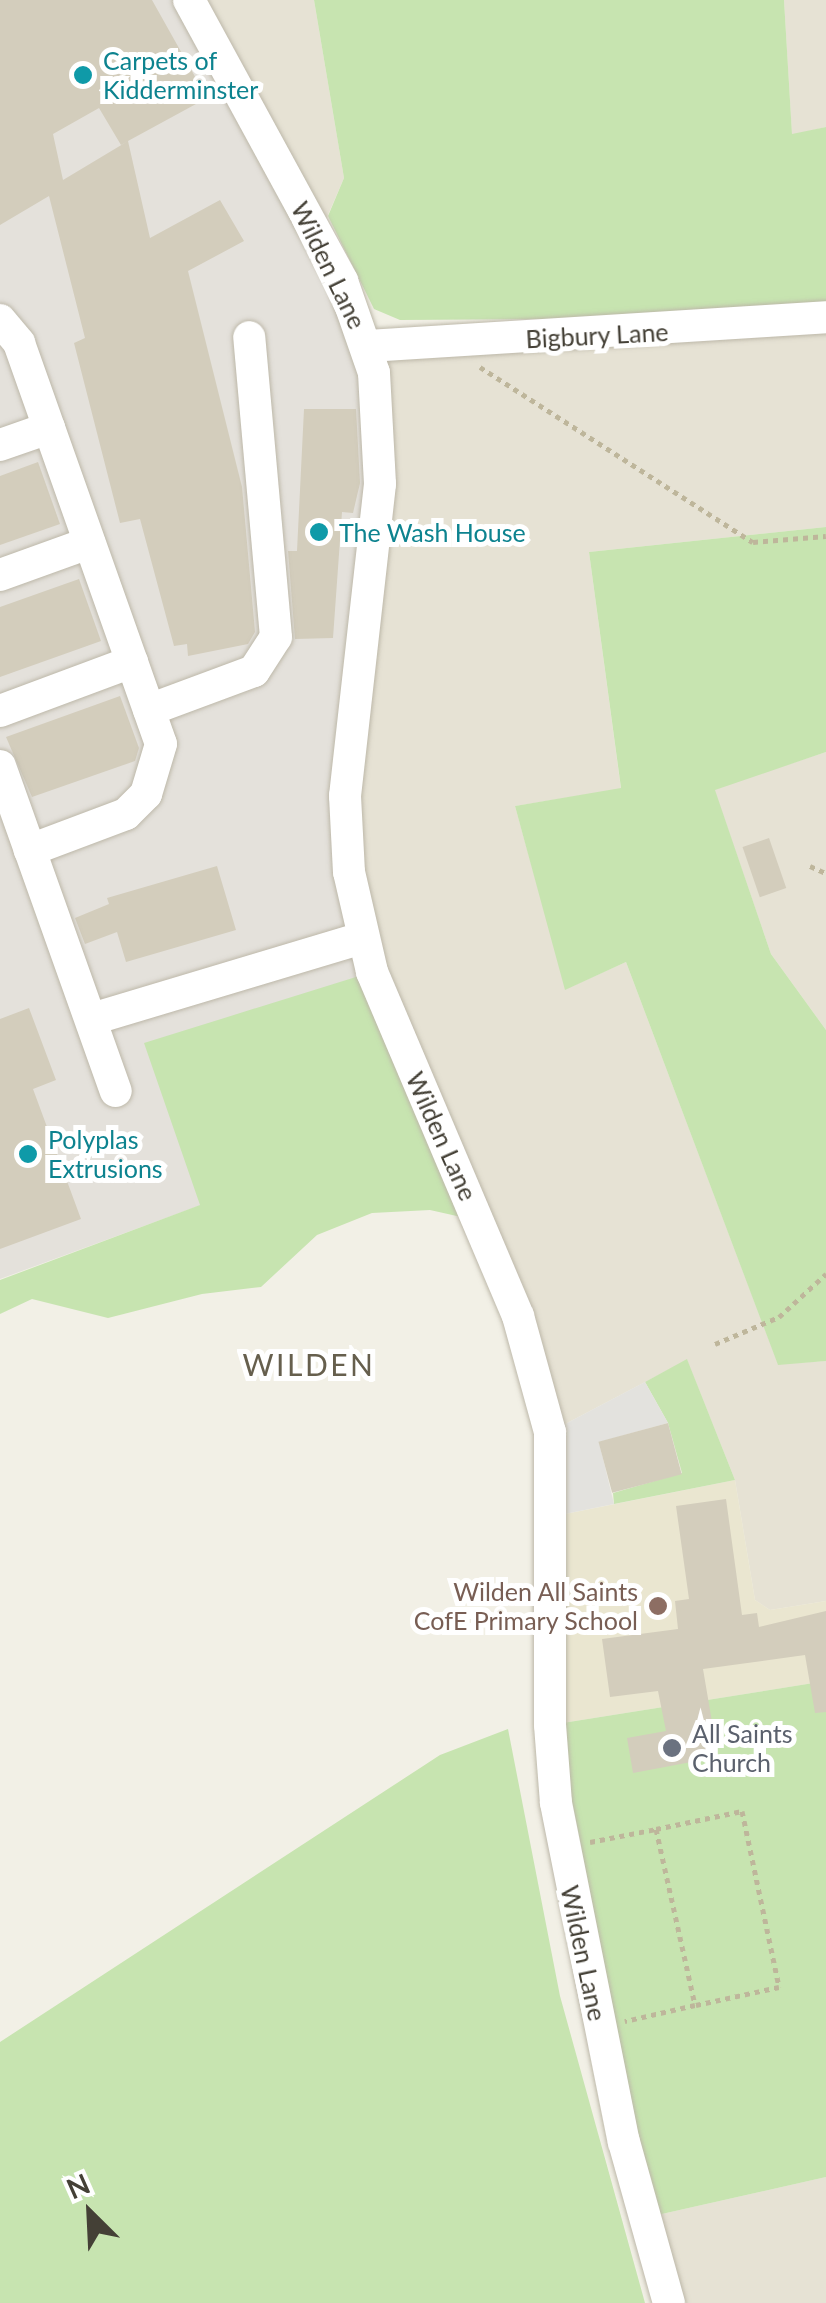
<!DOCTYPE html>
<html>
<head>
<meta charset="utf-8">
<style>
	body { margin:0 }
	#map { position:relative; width:826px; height:2303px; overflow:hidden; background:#f2f0e6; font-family:Lato,sans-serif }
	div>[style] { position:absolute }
	.residential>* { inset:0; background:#e6e2d4 }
	.industrial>* { inset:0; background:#e4e1db }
	.education>* { inset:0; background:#eae6d0 }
	.green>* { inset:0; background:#c7e4b0 }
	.parking>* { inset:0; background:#e3e2de }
	.building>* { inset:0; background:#d3cdbc; transform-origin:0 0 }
	.path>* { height:5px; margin-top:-2.5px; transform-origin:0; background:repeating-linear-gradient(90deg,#beb69b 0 5px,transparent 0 10px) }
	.roads { filter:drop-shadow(0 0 2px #bdb8a9) drop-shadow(0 0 2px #bdb8a9) }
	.minor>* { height:32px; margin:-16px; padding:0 16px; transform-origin:16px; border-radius:16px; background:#fff }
	.dots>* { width:28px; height:28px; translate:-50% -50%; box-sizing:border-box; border:5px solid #fff; border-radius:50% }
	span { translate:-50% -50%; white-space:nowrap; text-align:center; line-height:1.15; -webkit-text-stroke:10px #fff; paint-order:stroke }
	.culture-label { font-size:25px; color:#0d838f }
	.left { translate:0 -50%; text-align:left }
	.street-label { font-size:25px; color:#444036 }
	.education-label { font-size:25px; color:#785e54 }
	.right { translate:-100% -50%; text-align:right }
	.worship-label { font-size:25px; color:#5b616d }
	.quarter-label { font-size:30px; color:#665f4d; letter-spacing:2.5px }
	.north { position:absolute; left:40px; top:2163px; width:100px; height:100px; -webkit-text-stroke:8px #fff; paint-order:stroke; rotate:336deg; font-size:28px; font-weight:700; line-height:40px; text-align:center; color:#444036 }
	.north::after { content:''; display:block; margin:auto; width:35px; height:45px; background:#444036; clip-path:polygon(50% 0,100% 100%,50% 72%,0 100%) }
</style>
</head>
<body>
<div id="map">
	<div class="residential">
		<div style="clip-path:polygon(189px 0,314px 0,344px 178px,318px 238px)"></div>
		<div style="clip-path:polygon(784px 0,826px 0,826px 127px,792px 135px)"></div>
		<div style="clip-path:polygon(826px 317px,826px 527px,589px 552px,621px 789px,515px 806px,566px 989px,626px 962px,778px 1364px,826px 1361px,826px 1601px,770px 1610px,755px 1600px,735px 1480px,687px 1360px,550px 1432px,353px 897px,368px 346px)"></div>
		<div style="clip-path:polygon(826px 752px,826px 1030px,771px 954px,714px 789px)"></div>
		<div style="clip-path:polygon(826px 2177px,826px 2303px,678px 2303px,653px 2216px)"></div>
	</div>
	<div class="industrial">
		<div style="clip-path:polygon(0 0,189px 0,374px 373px,348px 763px,372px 972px,201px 1205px,0 1279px)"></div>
	</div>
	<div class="education">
		<div style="clip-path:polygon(735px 1480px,755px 1600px,770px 1610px,826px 1601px,826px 1681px,550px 1725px,555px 1516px)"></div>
	</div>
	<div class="green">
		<div style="clip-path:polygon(314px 0,784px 0,792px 134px,826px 127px,826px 317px,400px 320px,374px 309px,328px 216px,344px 178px)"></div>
		<div style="clip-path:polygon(826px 527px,826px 752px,715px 790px,771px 954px,826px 1030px,826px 1361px,778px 1365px,626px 962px,565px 990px,515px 806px,621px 788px,589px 552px)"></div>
		<div style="clip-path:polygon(372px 972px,479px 1221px,430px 1210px,372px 1213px,317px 1235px,261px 1287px,202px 1294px,108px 1318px,32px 1299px,0 1314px,0 1280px,200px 1205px,144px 1043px)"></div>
		<div style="clip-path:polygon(687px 1359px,735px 1480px,614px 1504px,613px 1493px,682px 1473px,668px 1423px,645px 1382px)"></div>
		<div style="clip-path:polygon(826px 1681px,826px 2177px,653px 2216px,550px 1725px)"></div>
		<div style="clip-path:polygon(508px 1729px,560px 1996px,645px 2303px,0 2303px,0 2042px,440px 1755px)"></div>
	</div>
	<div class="parking">
		<div style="clip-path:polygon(645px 1382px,668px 1423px,599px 1442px,614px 1504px,555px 1516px,550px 1432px)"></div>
	</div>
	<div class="building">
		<div style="clip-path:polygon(evenodd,0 0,152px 0,207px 98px,128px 141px,150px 238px,220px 200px,244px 241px,188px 271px,242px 487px,255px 632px,248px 644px,188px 656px,187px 644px,174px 646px,140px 519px,120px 523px,74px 343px,85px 338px,49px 196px,0 225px,0 0,99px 108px,121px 145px,128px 141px,63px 180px,53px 134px,99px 108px)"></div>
		<div style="clip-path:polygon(304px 409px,356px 409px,360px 483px,353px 513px,342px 512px,333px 638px,295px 639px,288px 551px,297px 551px)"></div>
		<div style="clip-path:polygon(38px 462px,60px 524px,0 545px,0 476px)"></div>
		<div style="clip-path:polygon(79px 579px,101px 641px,0 677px,0 607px)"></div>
		<div style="clip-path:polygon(120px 696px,139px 748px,135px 761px,32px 797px,6px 737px)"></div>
		<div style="left:769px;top:838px;width:53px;height:28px;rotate:71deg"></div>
		<div style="clip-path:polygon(217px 866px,236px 930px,126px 962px,117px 932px,85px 944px,75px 918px,109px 904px,107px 898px)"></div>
		<div style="clip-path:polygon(29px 1008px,56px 1080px,33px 1089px,81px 1219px,0 1249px,0 1019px)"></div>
		<div style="left:668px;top:1423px;width:53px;height:72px;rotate:75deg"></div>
		<div style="clip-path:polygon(726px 1499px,742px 1615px,757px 1613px,759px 1627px,826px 1611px,826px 1712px,815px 1713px,805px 1655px,703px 1669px,718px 1757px,633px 1773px,627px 1738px,666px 1731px,658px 1691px,610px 1697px,602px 1639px,678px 1629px,675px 1601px,689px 1599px,676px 1506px)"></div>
	</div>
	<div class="path">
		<div style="left:480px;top:367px;width:324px;rotate:32.7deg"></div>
		<div style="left:753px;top:542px;width:73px;rotate:-4.7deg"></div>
		<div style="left:810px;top:866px;width:17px;rotate:24deg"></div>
		<div style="left:715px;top:1344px;width:69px;rotate:-22.9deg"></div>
		<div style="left:779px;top:1317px;width:64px;rotate:-42.5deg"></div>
		<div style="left:656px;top:1829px;width:88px;rotate:-11.8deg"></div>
		<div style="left:742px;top:1811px;width:180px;rotate:78.1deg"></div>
		<div style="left:779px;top:1987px;width:85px;rotate:167.8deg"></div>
		<div style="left:590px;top:1842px;width:67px;rotate:-11.1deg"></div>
		<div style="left:656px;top:1829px;width:180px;rotate:77.5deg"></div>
		<div style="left:695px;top:2005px;width:72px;rotate:167.1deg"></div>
	</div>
	<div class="roads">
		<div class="minor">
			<div style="left:189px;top:0;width:320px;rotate:61.4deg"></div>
			<div style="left:342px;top:281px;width:97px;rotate:70.8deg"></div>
			<div style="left:374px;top:373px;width:111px;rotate:86.9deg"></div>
			<div style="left:380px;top:484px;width:314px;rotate:96.4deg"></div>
			<div style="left:345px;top:796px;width:76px;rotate:87deg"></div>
			<div style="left:349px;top:872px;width:103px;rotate:77deg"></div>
			<div style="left:372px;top:972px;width:374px;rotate:67deg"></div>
			<div style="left:518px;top:1316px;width:120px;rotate:74.6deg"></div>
			<div style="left:550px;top:1432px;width:293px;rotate:90deg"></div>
			<div style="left:550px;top:1725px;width:78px;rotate:85.6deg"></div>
			<div style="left:556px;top:1803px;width:346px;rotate:78.7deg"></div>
			<div style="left:624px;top:2142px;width:167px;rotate:74.4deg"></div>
			<div style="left:0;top:320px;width:30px;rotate:50deg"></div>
			<div style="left:19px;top:343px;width:425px;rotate:70.5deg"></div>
			<div style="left:161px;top:744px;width:52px;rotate:106.7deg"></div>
			<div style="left:146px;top:794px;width:28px;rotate:135deg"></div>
			<div style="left:126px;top:814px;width:103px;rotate:159.4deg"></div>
			<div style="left:368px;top:346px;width:459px;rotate:-3.6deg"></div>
			<div style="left:0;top:445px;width:52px;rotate:-19.1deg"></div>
			<div style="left:0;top:575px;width:95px;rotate:-19.8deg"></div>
			<div style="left:149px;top:710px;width:112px;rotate:-20.4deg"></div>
			<div style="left:254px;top:671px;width:40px;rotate:-57.1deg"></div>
			<div style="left:276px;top:637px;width:301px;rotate:-95.1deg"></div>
			<div style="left:0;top:711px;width:141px;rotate:-20.4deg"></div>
			<div style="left:0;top:766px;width:345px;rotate:70.4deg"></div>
			<div style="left:92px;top:1019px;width:282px;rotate:-16.7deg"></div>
		</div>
	</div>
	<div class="dots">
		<div style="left:83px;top:75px;background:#0f9aa8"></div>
		<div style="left:319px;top:532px;background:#0f9aa8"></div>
		<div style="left:28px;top:1154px;background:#0f9aa8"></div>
		<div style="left:658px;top:1606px;background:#8d6e63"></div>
		<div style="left:672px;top:1748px;background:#6b7280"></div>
	</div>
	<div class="culture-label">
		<span class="left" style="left:103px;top:75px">Carpets of<br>Kidderminster</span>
		<span class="left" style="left:339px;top:532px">The Wash House</span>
		<span class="left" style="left:48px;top:1154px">Polyplas<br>Extrusions</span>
	</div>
	<div class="street-label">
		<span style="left:329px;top:265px;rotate:64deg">Wilden Lane</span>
		<span style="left:597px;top:335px;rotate:-3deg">Bigbury Lane</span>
		<span style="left:442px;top:1136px;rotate:66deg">Wilden Lane</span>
		<span style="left:584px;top:1953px;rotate:78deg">Wilden Lane</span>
	</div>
	<div class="education-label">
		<span class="right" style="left:638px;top:1606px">Wilden All Saints<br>CofE Primary School</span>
	</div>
	<div class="worship-label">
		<span class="left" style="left:692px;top:1748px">All Saints<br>Church</span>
	</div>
	<div class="quarter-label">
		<span style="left:309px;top:1364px">WILDEN</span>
	</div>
	<div class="north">N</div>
</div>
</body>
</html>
